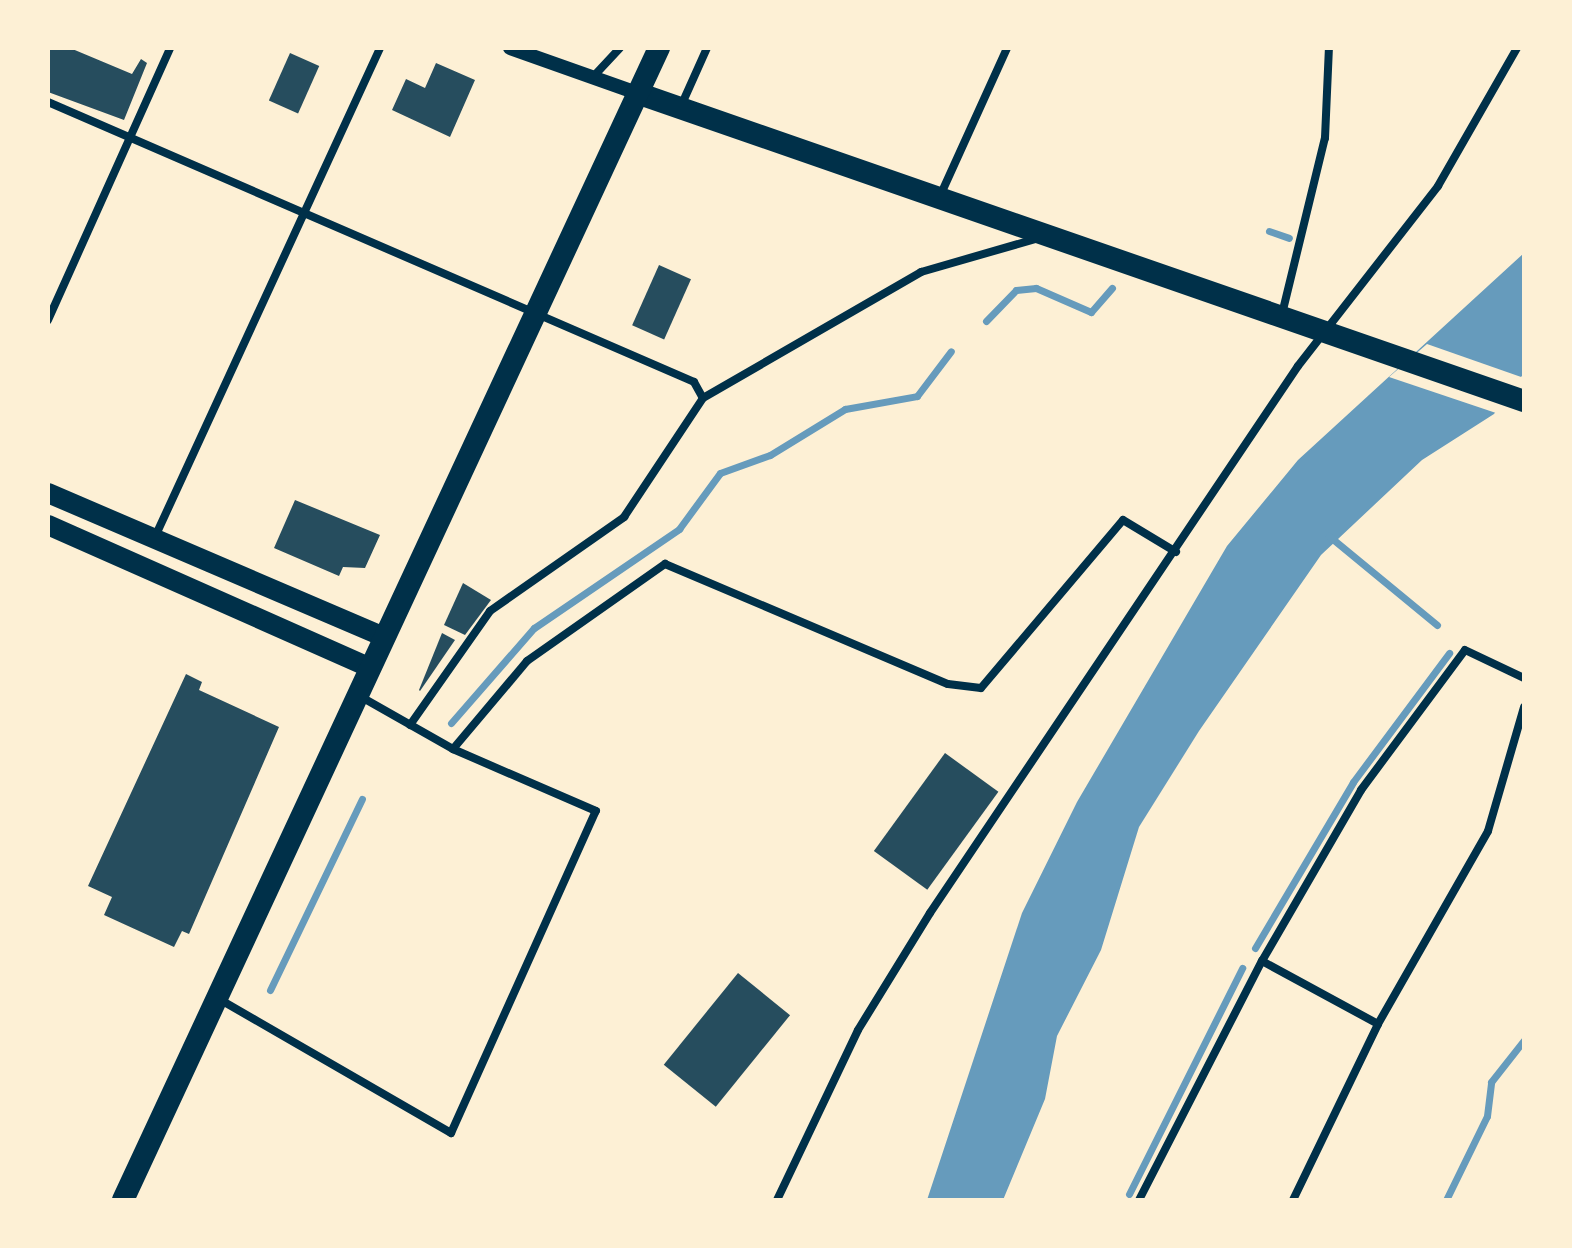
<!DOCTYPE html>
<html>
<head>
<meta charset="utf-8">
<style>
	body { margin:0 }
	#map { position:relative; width:1572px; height:1248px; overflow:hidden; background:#fdf0d5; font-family:Inter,sans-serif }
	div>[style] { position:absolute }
	.water>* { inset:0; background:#669bbc }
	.pier>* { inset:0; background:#fdf0d5 }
	.stream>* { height:7px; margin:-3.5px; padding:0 3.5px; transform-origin:3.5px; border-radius:3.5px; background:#669bbc }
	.building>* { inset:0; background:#264d5e; transform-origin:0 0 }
	.minor>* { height:8px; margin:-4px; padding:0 4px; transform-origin:4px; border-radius:4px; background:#003049 }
	.tertiary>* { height:14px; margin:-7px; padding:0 7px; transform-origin:7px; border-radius:7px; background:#003049 }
	.primary>* { height:20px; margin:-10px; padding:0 10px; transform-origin:10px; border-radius:10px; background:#003049 }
	.trunk>* { height:22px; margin:-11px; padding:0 11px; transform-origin:11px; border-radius:11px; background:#003049 }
	span { translate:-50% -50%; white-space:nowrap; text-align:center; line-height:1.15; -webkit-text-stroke:8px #fdf0d5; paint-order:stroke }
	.frame { position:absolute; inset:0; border:50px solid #fdf0d5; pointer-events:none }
</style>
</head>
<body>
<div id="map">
	<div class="water">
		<div style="clip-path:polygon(1524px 253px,1524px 373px,1494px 414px,1422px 460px,1321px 555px,1199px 731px,1139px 827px,1101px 950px,1057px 1036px,1045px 1099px,1003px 1200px,927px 1200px,1022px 913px,1077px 802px,1227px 546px,1298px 460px)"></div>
	</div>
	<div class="pier">
		<div style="clip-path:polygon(1427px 344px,1524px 378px,1524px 380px,1499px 414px,1389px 377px)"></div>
	</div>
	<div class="stream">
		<div style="left:1269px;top:231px;width:21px;rotate:19deg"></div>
		<div style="left:986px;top:321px;width:43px;rotate:-45.9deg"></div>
		<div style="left:1016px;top:290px;width:20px;rotate:-6deg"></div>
		<div style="left:1036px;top:288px;width:60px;rotate:23.6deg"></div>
		<div style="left:1091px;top:312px;width:32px;rotate:-49deg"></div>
		<div style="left:1329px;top:536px;width:140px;rotate:39.5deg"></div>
		<div style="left:451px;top:723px;width:126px;rotate:-48.9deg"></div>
		<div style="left:534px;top:628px;width:176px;rotate:-34.3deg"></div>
		<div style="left:679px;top:529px;width:69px;rotate:-53.8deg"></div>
		<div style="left:720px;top:473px;width:53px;rotate:-19.8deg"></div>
		<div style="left:770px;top:455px;width:88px;rotate:-31.5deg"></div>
		<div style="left:845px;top:409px;width:73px;rotate:-10.2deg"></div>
		<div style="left:917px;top:396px;width:56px;rotate:-52.9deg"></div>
		<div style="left:1255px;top:948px;width:193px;rotate:-59.4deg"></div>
		<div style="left:1353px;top:782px;width:161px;rotate:-53.3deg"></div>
		<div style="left:270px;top:990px;width:212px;rotate:-64.3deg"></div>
		<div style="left:1129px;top:1194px;width:253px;rotate:-63.4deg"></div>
		<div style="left:1446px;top:1200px;width:93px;rotate:-64deg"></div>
		<div style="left:1487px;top:1116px;width:34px;rotate:-83deg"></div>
		<div style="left:1491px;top:1082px;width:53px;rotate:-51.8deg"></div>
	</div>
	<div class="building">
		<div style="clip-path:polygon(48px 48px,70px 48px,132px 74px,141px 59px,147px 63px,124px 120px,48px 92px)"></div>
		<div style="left:290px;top:53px;width:32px;height:52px;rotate:24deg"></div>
		<div style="clip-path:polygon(436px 63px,475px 80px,450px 137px,392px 110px,406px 79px,425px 88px)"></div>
		<div style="left:659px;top:265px;width:35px;height:66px;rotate:24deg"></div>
		<div style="clip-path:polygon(295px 500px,380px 535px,365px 568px,343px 567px,339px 576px,274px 548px)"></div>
		<div style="clip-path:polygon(463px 583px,491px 600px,465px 635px,444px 625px)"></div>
		<div style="clip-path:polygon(442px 633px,455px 640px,420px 691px,419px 690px)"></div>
		<div style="clip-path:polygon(186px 674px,202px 682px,199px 690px,279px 727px,189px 934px,182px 931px,174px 947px,104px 915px,112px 897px,88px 886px)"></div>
		<div style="left:945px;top:753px;width:66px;height:121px;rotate:36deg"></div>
		<div style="left:738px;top:973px;width:67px;height:118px;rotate:39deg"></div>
	</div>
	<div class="minor">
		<div style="left:592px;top:78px;width:41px;rotate:-47deg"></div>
		<div style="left:48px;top:102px;width:704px;rotate:23.43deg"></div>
		<div style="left:694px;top:382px;width:18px;rotate:61deg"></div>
		<div style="left:681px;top:106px;width:64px;rotate:-65.9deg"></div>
		<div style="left:940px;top:196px;width:162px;rotate:-65.6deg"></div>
		<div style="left:1282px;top:314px;width:181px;rotate:-76.3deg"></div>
		<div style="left:1325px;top:138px;width:90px;rotate:-87.5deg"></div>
		<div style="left:48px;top:320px;width:298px;rotate:-65.8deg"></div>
		<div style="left:154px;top:539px;width:541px;rotate:-65.28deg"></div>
		<div style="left:410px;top:725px;width:139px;rotate:-54.9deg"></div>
		<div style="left:490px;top:611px;width:164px;rotate:-35deg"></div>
		<div style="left:624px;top:517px;width:143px;rotate:-56.4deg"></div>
		<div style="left:703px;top:398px;width:252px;rotate:-30deg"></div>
		<div style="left:921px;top:272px;width:123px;rotate:-16.1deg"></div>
		<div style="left:453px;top:749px;width:115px;rotate:-49.9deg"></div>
		<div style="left:527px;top:661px;width:169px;rotate:-35.1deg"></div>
		<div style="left:665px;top:564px;width:307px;rotate:23deg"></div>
		<div style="left:948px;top:684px;width:33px;rotate:7deg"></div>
		<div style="left:981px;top:688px;width:220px;rotate:-49.8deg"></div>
		<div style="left:1123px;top:520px;width:62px;rotate:31.1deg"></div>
		<div style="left:1262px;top:961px;width:132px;rotate:28.5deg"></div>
		<div style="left:219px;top:999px;width:268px;rotate:30deg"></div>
		<div style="left:451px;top:1133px;width:353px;rotate:-65.8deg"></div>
		<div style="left:596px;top:811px;width:156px;rotate:-156.6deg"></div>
		<div style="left:453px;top:749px;width:109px;rotate:-150.4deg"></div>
		<div style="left:777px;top:1200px;width:188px;rotate:-64.5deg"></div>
		<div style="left:858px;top:1030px;width:137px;rotate:-58.4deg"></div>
		<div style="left:930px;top:913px;width:659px;rotate:-56.07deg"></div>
		<div style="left:1298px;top:366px;width:228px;rotate:-52.1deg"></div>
		<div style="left:1438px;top:186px;width:159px;rotate:-60.2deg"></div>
		<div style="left:1139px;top:1200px;width:269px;rotate:-62.8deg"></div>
		<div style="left:1262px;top:961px;width:198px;rotate:-59.9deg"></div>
		<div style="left:1361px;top:790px;width:174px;rotate:-53.4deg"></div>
		<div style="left:1465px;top:650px;width:65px;rotate:25.4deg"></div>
		<div style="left:1293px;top:1200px;width:195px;rotate:-64.2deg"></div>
		<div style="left:1378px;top:1024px;width:222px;rotate:-60.3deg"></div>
		<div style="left:1488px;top:831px;width:129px;rotate:-73.8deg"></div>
	</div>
	<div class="tertiary">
		<div style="left:510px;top:48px;width:135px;rotate:19.5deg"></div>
	</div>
	<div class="primary">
		<div style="left:48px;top:493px;width:366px;rotate:23.2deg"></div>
		<div style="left:48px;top:525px;width:352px;rotate:23.9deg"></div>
	</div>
	<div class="trunk">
		<div style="left:637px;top:93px;width:939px;rotate:19.15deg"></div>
		<div style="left:123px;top:1200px;width:1271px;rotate:-65.05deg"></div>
	</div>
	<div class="frame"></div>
</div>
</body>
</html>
